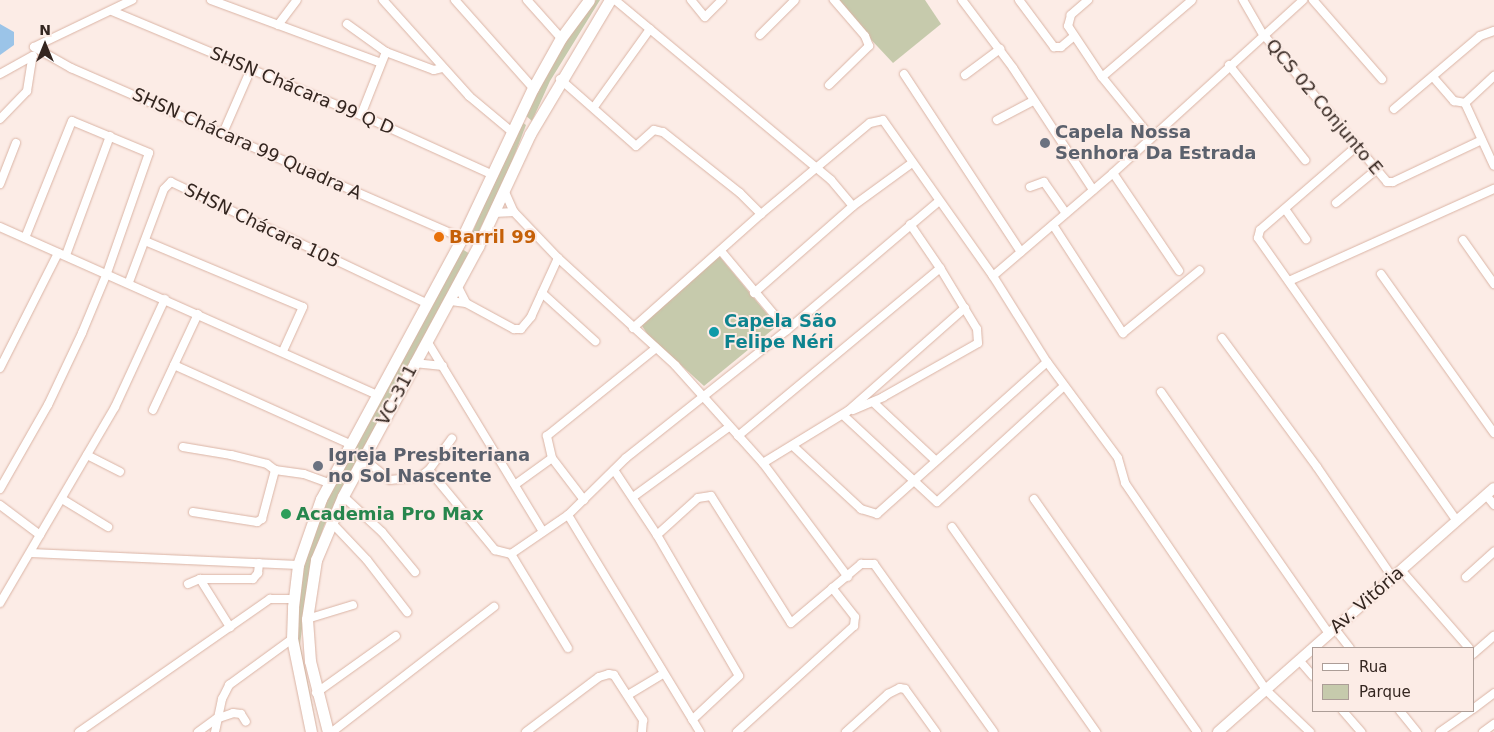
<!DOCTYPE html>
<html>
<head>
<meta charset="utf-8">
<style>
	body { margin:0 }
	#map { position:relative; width:1494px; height:732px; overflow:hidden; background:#fcece6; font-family:"DejaVu Sans",sans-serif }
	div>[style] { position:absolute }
	.green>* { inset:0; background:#c6caac }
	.water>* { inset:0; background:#9bc4e8 }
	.roads { filter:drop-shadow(0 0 1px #dab4a5) drop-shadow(0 0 1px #dab4a5) }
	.minor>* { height:8px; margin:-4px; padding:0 4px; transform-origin:4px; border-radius:4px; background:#fff }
	.tertiary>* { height:10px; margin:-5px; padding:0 5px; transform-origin:5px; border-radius:5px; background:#fff }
	.secondary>* { height:11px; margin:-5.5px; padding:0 5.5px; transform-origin:5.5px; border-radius:5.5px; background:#fff }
	.dots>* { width:14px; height:14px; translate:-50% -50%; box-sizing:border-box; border:2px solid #fcece6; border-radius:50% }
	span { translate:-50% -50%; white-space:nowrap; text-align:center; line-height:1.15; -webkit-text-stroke:4px #fcece6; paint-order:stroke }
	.street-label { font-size:18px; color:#342620 }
	.worship-label { font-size:18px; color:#5b616d; font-weight:700 }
	.left { translate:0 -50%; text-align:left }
	.food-label { font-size:18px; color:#c56008; font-weight:700 }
	.culture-label { font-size:18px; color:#0d838f; font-weight:700 }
	.leisure-label { font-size:18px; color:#27864d; font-weight:700 }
	.legend { position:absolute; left:1312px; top:647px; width:162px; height:65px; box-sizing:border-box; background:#fcece6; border:1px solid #ac9d97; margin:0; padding:6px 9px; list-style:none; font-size:15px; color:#342620 }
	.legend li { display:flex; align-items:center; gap:10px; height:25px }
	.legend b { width:25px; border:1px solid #ac9d97 }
	.north { position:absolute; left:20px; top:20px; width:50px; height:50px; -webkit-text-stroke:4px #fcece6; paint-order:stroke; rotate:0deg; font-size:14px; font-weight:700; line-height:20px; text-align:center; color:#342620 }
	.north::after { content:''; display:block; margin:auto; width:18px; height:22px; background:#342620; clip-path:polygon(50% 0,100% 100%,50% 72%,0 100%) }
</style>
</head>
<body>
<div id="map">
	<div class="green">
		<div style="clip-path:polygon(596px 0,600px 0,550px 81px,532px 121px,525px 115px,550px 64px)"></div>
		<div style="clip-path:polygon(834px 0,925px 0,941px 24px,893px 63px)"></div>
		<div style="clip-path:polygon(523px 123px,526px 125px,507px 175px,472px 245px,469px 241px,481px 211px)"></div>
		<div style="clip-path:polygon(462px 249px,470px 254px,346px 480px,324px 526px,310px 568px,300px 644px,318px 732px,295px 627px,299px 572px,326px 499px)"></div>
		<div style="clip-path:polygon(720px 257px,777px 326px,704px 386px,648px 335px,640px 323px,715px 258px)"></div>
	</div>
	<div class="water">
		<div style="clip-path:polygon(0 24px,14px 32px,14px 45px,0 55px)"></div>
	</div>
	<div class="roads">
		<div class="minor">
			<div style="left:211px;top:0;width:181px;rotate:20.3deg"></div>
			<div style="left:383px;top:0;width:129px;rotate:48.1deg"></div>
			<div style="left:469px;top:96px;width:55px;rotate:39.8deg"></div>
			<div style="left:455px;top:0;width:118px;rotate:48.4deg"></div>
			<div style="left:527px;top:0;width:51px;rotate:48.2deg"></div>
			<div style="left:615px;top:0;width:281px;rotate:39.8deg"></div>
			<div style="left:831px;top:180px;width:34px;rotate:50deg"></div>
			<div style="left:691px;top:0;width:22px;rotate:51deg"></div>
			<div style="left:705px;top:17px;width:24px;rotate:-45deg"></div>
			<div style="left:962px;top:0;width:85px;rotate:53.1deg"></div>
			<div style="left:1013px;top:68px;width:146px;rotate:56.7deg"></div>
			<div style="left:1019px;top:0;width:59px;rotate:53.3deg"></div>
			<div style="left:1054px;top:47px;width:7px"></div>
			<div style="left:1061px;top:47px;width:17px;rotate:-40deg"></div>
			<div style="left:1088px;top:0;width:23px;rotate:139deg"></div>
			<div style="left:1071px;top:15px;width:11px;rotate:105deg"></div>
			<div style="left:1068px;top:26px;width:61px;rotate:56.3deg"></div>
			<div style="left:1102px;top:77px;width:77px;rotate:50.8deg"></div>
			<div style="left:1243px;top:0;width:39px;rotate:60deg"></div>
			<div style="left:1263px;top:34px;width:193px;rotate:50deg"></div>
			<div style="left:1387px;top:182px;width:6px"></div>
			<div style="left:1393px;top:182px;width:98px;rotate:-25.3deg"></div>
			<div style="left:1313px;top:0;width:105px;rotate:48.9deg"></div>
			<div style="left:112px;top:11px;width:270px;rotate:22.7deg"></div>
			<div style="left:361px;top:115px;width:143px;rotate:24.4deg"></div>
			<div style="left:347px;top:24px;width:48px;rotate:35.7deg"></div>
			<div style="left:386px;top:52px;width:51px;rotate:20.6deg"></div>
			<div style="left:434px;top:70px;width:8px;rotate:-14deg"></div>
			<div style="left:278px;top:25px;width:31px;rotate:-53deg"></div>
			<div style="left:760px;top:35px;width:49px;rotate:-45deg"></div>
			<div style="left:34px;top:47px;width:43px;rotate:29.6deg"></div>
			<div style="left:71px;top:68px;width:426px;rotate:23.5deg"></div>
			<div style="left:34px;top:47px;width:109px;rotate:-25.6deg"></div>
			<div style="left:1229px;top:65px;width:122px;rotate:51.3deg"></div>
			<div style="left:0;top:74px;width:38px;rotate:-29deg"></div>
			<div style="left:904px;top:74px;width:213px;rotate:56.7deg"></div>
			<div style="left:965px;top:75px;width:44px;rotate:-36.6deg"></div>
			<div style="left:1102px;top:77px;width:118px;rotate:-40.5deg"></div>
			<div style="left:1433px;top:77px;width:32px;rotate:49deg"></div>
			<div style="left:1454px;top:101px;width:11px;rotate:10deg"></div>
			<div style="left:1465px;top:103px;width:69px;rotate:65.3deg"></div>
			<div style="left:560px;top:79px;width:101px;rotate:41.4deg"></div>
			<div style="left:636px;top:146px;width:24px;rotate:-42deg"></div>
			<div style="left:654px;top:130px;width:9px;rotate:13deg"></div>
			<div style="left:663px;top:132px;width:98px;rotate:38.4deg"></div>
			<div style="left:740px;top:193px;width:30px;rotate:45deg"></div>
			<div style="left:829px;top:85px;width:56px;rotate:-44.3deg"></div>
			<div style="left:869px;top:46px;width:11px;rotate:-112deg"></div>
			<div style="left:865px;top:36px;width:48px;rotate:-130.7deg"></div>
			<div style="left:1465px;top:103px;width:40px;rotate:-43deg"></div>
			<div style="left:594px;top:107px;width:96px;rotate:-54.3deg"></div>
			<div style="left:1394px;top:109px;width:113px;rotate:-40.3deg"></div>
			<div style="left:1480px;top:36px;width:15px;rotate:-20deg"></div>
			<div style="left:361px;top:115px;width:68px;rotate:-68.4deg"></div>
			<div style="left:0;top:119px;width:39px;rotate:-46deg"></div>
			<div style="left:27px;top:91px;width:32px;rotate:-81deg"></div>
			<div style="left:997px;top:120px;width:41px;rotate:-27.8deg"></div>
			<div style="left:223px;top:133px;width:70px;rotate:-66.4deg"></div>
			<div style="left:1357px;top:146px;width:128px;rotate:139.1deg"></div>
			<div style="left:1260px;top:230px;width:8px;rotate:104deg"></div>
			<div style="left:1258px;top:238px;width:346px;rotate:54.9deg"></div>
			<div style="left:1113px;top:173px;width:118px;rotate:56deg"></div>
			<div style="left:0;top:184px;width:44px;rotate:-68.7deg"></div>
			<div style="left:1030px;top:187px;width:15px;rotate:-20deg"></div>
			<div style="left:1044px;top:182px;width:38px;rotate:55deg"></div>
			<div style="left:504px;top:190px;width:24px;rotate:66deg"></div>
			<div style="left:514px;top:212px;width:64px;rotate:46.3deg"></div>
			<div style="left:558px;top:258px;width:159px;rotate:42.4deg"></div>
			<div style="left:675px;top:365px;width:132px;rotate:48.1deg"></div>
			<div style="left:763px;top:463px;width:142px;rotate:53.3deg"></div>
			<div style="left:1336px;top:203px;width:52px;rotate:-39.5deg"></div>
			<div style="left:1285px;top:209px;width:37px;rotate:55deg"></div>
			<div style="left:494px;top:213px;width:20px;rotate:-3deg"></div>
			<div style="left:1053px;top:225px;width:129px;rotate:57.1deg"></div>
			<div style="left:1123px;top:333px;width:99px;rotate:-39.3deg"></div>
			<div style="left:0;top:227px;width:414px;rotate:24deg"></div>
			<div style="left:1463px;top:240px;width:54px;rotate:54.8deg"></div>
			<div style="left:145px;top:241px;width:171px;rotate:22.7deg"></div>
			<div style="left:303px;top:307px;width:48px;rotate:114.4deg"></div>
			<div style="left:721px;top:251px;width:103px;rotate:50.1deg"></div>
			<div style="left:66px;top:255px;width:127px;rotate:-69.7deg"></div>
			<div style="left:1381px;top:274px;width:195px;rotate:54.6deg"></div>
			<div style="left:993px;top:276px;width:158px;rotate:-40.6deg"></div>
			<div style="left:1113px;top:173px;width:257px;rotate:-42.3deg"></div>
			<div style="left:1289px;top:281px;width:225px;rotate:-24.2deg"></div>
			<div style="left:129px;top:282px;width:99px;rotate:-69.4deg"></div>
			<div style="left:164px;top:189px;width:10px;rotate:-45deg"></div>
			<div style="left:171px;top:182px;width:282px;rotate:25.4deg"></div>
			<div style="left:458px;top:287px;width:18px;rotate:63deg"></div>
			<div style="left:542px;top:293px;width:72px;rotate:42.2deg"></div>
			<div style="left:754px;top:293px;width:132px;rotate:-41.3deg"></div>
			<div style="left:853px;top:206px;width:73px;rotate:-36.1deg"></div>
			<div style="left:451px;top:301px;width:15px;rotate:8deg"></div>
			<div style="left:466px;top:303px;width:55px;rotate:28.4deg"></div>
			<div style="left:514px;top:329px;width:7px"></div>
			<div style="left:521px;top:329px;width:16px;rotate:-50deg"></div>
			<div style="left:531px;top:317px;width:65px;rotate:-65.4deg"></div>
			<div style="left:633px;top:328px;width:171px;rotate:-41.7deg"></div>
			<div style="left:761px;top:214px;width:142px;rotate:-39.9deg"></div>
			<div style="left:870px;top:123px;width:13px;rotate:-13deg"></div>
			<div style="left:883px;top:120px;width:191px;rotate:54.8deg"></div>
			<div style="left:993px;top:276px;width:102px;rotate:57.9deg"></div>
			<div style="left:1047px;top:362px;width:119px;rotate:53.5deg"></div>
			<div style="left:1118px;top:458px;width:26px;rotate:74deg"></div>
			<div style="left:1125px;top:483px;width:250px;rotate:55.7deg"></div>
			<div style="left:1266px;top:690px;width:61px;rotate:43.7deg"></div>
			<div style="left:1222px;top:338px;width:160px;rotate:53.6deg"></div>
			<div style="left:1317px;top:467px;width:135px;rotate:55.6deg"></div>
			<div style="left:427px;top:341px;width:223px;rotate:58.7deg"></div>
			<div style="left:414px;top:363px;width:29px;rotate:6deg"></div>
			<div style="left:174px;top:365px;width:193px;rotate:24.2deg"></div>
			<div style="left:0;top:368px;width:129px;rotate:-63.2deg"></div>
			<div style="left:1161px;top:392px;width:295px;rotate:55.2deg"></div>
			<div style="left:873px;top:402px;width:86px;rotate:43.1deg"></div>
			<div style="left:153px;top:410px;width:106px;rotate:-64.9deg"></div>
			<div style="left:853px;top:410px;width:33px;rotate:-23deg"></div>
			<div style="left:883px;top:397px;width:109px;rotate:-29.6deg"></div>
			<div style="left:978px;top:343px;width:14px;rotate:-94deg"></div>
			<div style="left:977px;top:329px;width:71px;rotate:-121.2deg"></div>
			<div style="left:843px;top:415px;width:128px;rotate:42.8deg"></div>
			<div style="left:937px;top:502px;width:172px;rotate:-42.4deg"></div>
			<div style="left:738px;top:436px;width:263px;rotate:-39.7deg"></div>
			<div style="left:940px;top:268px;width:53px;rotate:-124.3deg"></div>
			<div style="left:793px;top:446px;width:93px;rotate:42.8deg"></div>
			<div style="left:861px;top:509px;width:17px;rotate:17deg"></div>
			<div style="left:877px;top:514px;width:228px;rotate:-41.8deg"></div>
			<div style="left:183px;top:447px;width:49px;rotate:9.5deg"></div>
			<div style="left:231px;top:455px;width:37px;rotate:14deg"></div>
			<div style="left:267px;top:464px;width:10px;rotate:37deg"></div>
			<div style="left:87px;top:455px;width:37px;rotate:27deg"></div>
			<div style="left:364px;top:459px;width:33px;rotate:39deg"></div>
			<div style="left:390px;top:480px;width:30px;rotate:-6deg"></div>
			<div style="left:420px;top:477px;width:11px;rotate:-38deg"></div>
			<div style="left:429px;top:470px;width:39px;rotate:-54deg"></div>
			<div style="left:763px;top:463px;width:100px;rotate:-31.5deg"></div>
			<div style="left:848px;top:411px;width:156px;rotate:-41.4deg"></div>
			<div style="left:429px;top:470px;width:104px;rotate:50.5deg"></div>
			<div style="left:495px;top:550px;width:16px;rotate:14deg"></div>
			<div style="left:511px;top:554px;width:69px;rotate:-34.4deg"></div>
			<div style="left:568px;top:515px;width:81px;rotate:-44.5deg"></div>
			<div style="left:626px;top:458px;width:206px;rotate:-38.5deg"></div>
			<div style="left:787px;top:330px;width:198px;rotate:-40.3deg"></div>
			<div style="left:614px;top:470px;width:78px;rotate:56.5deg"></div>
			<div style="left:657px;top:535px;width:163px;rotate:59.8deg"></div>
			<div style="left:739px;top:676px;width:64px;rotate:136.9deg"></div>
			<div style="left:516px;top:484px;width:44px;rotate:-35.8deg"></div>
			<div style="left:0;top:489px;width:97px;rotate:-60.3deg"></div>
			<div style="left:48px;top:405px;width:80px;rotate:-64.7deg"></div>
			<div style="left:82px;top:333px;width:65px;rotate:-67.4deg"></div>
			<div style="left:107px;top:273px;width:127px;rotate:-70.7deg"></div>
			<div style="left:149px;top:153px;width:83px;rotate:-157.4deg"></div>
			<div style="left:72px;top:121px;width:126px;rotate:111.9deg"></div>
			<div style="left:1486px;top:495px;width:13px;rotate:51deg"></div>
			<div style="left:343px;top:496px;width:53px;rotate:42.7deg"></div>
			<div style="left:382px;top:532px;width:52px;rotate:50.5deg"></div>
			<div style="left:633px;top:497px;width:119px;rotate:-36.1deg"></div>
			<div style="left:62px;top:499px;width:54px;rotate:31.3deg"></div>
			<div style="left:1034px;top:499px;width:284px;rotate:55deg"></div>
			<div style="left:584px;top:500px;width:53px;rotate:-127.3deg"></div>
			<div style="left:552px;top:458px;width:23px;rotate:-103deg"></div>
			<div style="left:547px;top:436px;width:140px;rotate:-38.9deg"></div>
			<div style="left:0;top:505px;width:50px;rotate:36.9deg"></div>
			<div style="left:193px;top:512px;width:65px;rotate:8.9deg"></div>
			<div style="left:257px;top:522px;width:6px;rotate:-31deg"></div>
			<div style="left:262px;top:519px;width:51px;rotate:-75.1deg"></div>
			<div style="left:275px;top:470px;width:29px;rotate:8deg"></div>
			<div style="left:304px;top:474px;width:27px;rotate:20deg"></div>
			<div style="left:568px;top:515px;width:254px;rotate:58.7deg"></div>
			<div style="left:331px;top:522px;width:52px;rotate:46.5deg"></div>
			<div style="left:367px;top:560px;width:66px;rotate:52.4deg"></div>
			<div style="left:952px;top:527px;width:251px;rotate:54.9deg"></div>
			<div style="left:657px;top:535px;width:55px;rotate:-42.1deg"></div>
			<div style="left:698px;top:498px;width:13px;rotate:-9deg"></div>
			<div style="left:711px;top:496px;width:150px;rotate:57.8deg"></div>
			<div style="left:791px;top:623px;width:92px;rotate:-40.1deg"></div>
			<div style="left:861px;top:564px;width:13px"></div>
			<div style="left:874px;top:564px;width:206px;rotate:54.5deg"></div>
			<div style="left:31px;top:553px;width:267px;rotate:2.6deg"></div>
			<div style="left:511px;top:554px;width:110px;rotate:58.8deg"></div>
			<div style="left:1401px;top:570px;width:103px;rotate:48.9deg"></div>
			<div style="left:1466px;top:577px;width:38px;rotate:-42deg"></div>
			<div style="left:200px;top:579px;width:57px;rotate:58deg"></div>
			<div style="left:188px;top:584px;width:13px;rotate:-23deg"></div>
			<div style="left:200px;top:579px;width:53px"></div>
			<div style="left:253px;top:579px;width:8px;rotate:-50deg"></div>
			<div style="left:258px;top:573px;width:10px;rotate:-84deg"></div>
			<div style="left:0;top:603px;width:227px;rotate:-59.6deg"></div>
			<div style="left:115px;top:407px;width:119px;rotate:-65.2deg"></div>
			<div style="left:307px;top:619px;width:48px;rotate:-16.9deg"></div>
			<div style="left:1335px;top:629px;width:24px;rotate:52deg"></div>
			<div style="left:1473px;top:654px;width:28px;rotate:-41deg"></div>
			<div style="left:1299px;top:660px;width:21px;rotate:49deg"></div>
			<div style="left:316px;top:693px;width:98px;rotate:-35.5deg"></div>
			<div style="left:628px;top:695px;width:41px;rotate:-31deg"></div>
			<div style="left:1473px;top:709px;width:26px;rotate:-37deg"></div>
			<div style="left:1343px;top:711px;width:28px;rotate:49deg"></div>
			<div style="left:1400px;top:711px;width:27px;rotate:51deg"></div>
			<div style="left:79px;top:732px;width:233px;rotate:-34.9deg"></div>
			<div style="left:270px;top:599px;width:23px"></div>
			<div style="left:198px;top:732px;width:22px;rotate:-36deg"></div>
			<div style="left:216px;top:719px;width:18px;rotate:-19deg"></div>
			<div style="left:233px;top:713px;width:8px;rotate:7deg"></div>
			<div style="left:241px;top:714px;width:9px;rotate:58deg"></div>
			<div style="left:215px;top:732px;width:34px;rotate:-78deg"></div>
			<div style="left:222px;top:699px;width:16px;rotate:-63deg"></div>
			<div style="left:229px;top:685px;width:78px;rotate:-36.1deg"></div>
			<div style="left:332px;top:732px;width:205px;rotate:-37.7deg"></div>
			<div style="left:526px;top:732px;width:91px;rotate:-37deg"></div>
			<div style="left:599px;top:677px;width:10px;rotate:-17deg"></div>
			<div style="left:609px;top:674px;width:5px;rotate:11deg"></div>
			<div style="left:614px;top:675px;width:54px;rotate:57.2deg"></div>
			<div style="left:643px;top:720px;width:12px;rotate:95deg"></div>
			<div style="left:737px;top:732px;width:158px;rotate:-42.2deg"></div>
			<div style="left:854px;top:626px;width:9px;rotate:-84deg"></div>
			<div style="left:855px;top:617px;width:37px;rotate:-128deg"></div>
			<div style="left:846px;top:732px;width:57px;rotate:-42.1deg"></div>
			<div style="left:888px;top:694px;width:13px;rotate:-27deg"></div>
			<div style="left:900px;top:688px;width:5px;rotate:11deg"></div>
			<div style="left:905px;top:689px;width:53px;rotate:54.2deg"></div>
			<div style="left:1440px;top:732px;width:37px;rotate:-35deg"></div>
			<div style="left:1483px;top:732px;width:14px;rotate:-36deg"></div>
		</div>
		<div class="tertiary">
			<div style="left:1218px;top:732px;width:368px;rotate:-41.5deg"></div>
		</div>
		<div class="secondary">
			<div style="left:311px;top:732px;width:95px;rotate:-101.5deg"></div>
			<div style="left:292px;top:639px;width:32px;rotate:-88deg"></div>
			<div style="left:293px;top:607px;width:42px;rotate:-83.2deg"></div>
			<div style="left:298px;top:565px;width:70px;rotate:-70.8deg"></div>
			<div style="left:321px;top:499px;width:297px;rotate:-61.6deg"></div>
			<div style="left:462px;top:238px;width:166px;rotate:-64.7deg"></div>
			<div style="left:533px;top:88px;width:57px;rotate:-60.8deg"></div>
			<div style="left:561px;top:38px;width:47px;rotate:-53.6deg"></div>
			<div style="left:328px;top:732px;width:73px;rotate:-104.2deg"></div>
			<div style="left:310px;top:661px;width:42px;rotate:-94.1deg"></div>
			<div style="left:307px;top:619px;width:60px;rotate:-81.3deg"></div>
			<div style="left:316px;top:560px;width:69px;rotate:-67.1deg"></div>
			<div style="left:343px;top:496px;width:284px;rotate:-61.6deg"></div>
			<div style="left:478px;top:246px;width:123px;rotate:-65.1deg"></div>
			<div style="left:530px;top:134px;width:156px;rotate:-59.2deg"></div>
		</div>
	</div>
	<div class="dots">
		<div style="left:1045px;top:143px;background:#6b7280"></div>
		<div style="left:439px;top:237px;background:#e8710a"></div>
		<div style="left:714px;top:332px;background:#0f9aa8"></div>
		<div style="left:318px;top:466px;background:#6b7280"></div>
		<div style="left:286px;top:514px;background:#2e9e5b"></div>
	</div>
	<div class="street-label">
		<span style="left:302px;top:91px;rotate:23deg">SHSN Chácara 99 Q D</span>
		<span style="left:1324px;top:107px;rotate:50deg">QCS 02 Conjunto E</span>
		<span style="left:247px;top:144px;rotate:24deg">SHSN Chácara 99 Quadra A</span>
		<span style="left:262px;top:226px;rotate:26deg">SHSN Chácara 105</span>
		<span style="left:397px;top:395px;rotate:-62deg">VC-311</span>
		<span style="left:1367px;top:600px;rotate:-41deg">Av. Vitória</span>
	</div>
	<div class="worship-label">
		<span class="left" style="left:1055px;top:143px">Capela Nossa<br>Senhora Da Estrada</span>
		<span class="left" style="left:328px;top:466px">Igreja Presbiteriana<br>no Sol Nascente</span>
	</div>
	<div class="food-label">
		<span class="left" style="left:449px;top:237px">Barril 99</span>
	</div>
	<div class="culture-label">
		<span class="left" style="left:724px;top:332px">Capela São<br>Felipe Néri</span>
	</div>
	<div class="leisure-label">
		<span class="left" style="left:296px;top:514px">Academia Pro Max</span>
	</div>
	<ul class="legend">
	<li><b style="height:6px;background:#fff"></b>Rua</li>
	<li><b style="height:14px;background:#c6caac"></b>Parque</li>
	</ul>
	<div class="north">N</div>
</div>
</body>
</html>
